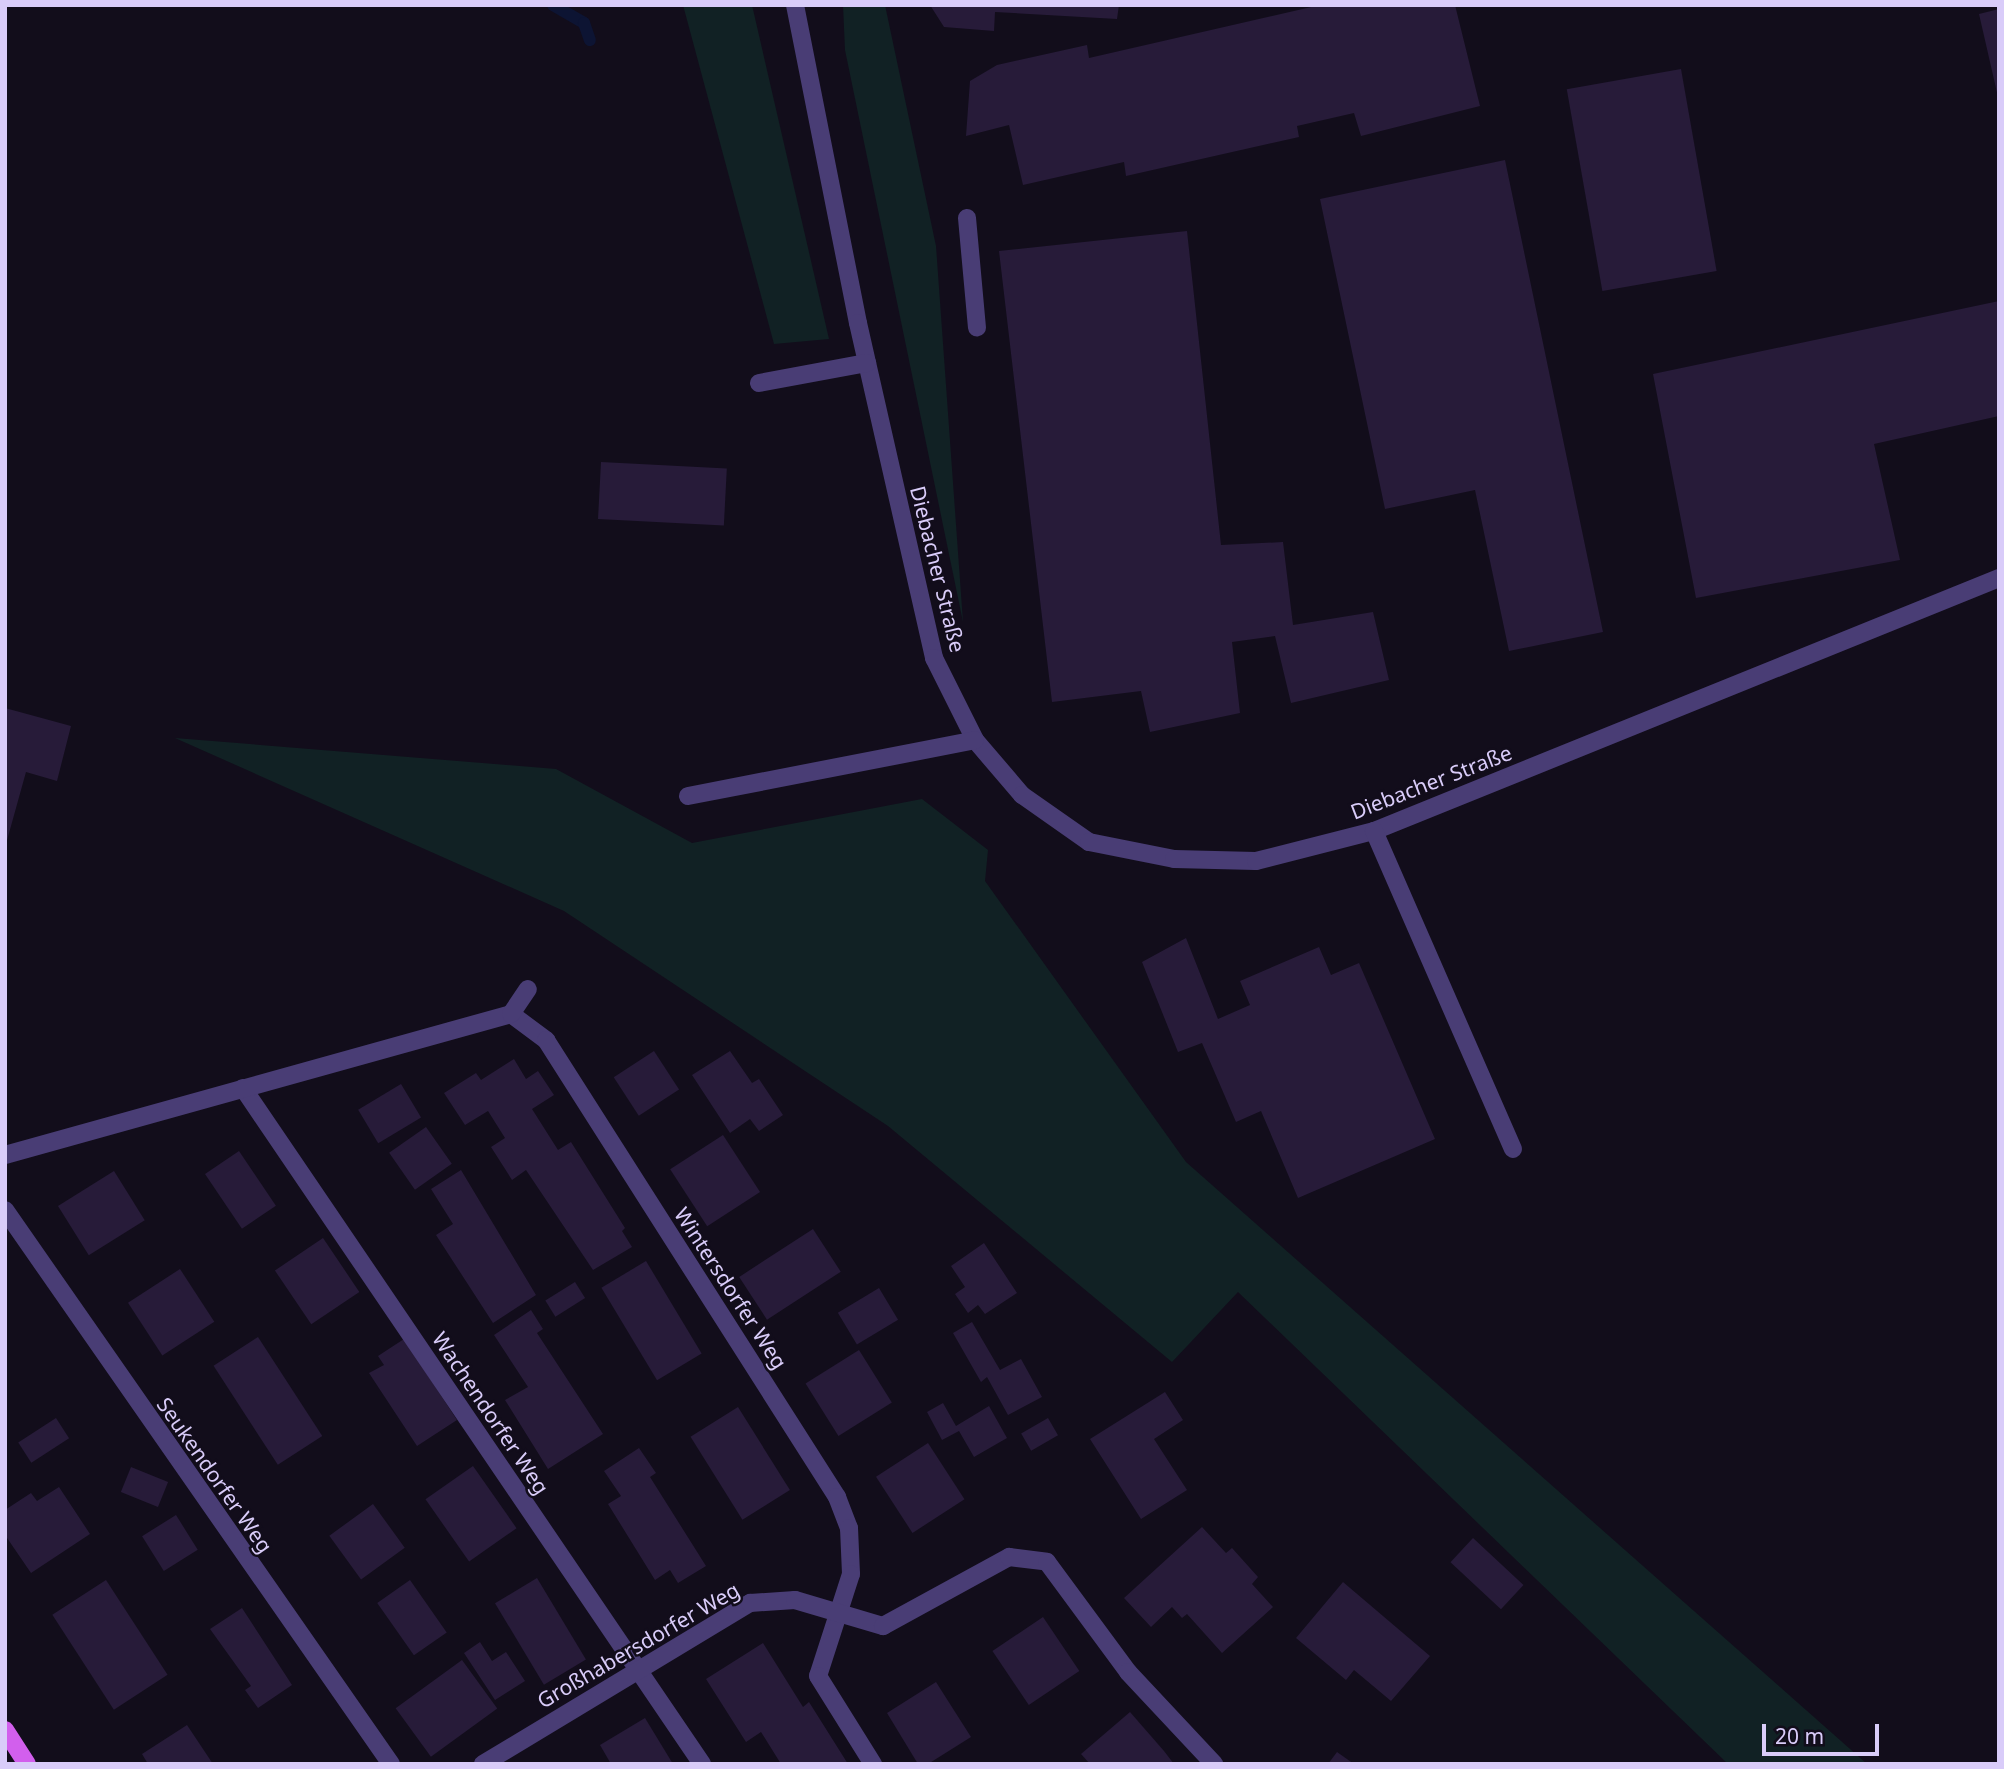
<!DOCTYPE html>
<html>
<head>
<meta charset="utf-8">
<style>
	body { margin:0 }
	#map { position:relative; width:2004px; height:1769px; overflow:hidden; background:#120d1b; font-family:"Noto Sans",sans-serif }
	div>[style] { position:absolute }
	.green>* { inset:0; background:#112124 }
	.stream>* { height:12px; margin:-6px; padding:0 6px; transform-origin:6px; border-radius:6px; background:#0d1433 }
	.building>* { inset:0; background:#271b39; transform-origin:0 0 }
	.minor>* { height:18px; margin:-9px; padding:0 9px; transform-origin:9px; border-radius:9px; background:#493d75 }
	.major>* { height:18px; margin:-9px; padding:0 9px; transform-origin:9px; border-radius:9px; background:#d25fed }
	span { translate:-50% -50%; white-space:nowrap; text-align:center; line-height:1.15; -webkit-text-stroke:5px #120d1b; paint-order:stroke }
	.street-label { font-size:21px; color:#d9ccf9 }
	.frame { position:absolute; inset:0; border:7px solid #d9ccf9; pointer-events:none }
	.scale { position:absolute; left:1762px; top:1724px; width:117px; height:32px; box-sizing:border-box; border:4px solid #d9ccf9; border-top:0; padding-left:9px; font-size:21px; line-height:24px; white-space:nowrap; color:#d9ccf9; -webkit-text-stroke:5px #120d1b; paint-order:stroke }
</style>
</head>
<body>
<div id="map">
	<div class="green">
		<div style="clip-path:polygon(683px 5px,752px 5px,829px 339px,774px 344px)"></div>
		<div style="clip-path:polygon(843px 5px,885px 5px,936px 246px,963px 622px,845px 50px)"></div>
		<div style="clip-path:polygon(175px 738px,556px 769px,692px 843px,922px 799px,988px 850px,985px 881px,1186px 1162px,1867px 1764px,1728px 1764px,1238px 1292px,1172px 1362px,888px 1126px,564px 911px)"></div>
	</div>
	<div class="stream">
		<div style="left:553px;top:5px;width:36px;rotate:30deg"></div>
		<div style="left:584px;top:23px;width:18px;rotate:71deg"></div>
	</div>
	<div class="building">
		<div style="clip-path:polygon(930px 5px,1119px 5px,1117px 19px,995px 12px,994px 31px,944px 27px)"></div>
		<div style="clip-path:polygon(1320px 5px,1455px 5px,1480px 106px,1361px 136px,1354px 113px,1297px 126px,1299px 137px,1126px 176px,1124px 162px,1023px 185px,1009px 125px,966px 136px,970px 81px,997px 65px,1087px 45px,1089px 58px)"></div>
		<div style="clip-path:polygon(1999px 9px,1999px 97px,1998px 97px,1979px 14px)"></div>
		<div style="left:1681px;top:69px;width:205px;height:116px;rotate:80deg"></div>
		<div style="clip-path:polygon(1505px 160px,1603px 632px,1509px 651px,1475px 490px,1385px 509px,1320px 199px)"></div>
		<div style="clip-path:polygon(1187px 231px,1221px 545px,1283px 542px,1293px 625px,1373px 612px,1389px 680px,1291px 703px,1275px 636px,1232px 642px,1240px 713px,1150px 732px,1141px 691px,1052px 702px,999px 251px)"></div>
		<div style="clip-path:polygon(1999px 301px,1999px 416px,1874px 444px,1900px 560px,1696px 598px,1653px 374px)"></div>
		<div style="left:601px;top:462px;width:126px;height:57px;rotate:3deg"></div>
		<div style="clip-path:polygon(5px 708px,71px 726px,57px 781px,26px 772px,6px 844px)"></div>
		<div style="clip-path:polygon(1186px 938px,1218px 1019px,1250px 1005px,1240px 981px,1319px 947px,1331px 975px,1359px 963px,1435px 1139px,1298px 1198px,1261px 1111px,1236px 1122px,1202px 1043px,1178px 1052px,1142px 962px)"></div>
		<div style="left:654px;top:1051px;width:46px;height:48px;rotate:57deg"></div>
		<div style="clip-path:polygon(730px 1051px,752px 1083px,759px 1079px,783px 1115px,759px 1131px,750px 1119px,730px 1133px,692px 1075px)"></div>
		<div style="clip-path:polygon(514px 1059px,526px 1079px,538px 1071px,554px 1095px,532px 1109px,558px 1150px,571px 1142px,625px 1228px,622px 1231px,632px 1247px,593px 1270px,526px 1170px,512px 1180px,491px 1147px,505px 1138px,488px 1111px,465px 1125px,444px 1093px,476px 1073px,481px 1080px)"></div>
		<div style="left:401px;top:1084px;width:39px;height:50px;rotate:59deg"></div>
		<div style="left:426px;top:1127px;width:45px;height:45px;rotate:55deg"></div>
		<div style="left:723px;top:1135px;width:68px;height:63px;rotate:57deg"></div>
		<div style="left:239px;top:1151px;width:66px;height:41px;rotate:56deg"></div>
		<div style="clip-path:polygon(461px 1170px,536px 1295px,493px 1323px,436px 1235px,453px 1224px,431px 1189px)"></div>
		<div style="left:114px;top:1171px;width:58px;height:66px;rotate:58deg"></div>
		<div style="left:813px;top:1229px;width:51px;height:88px;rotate:57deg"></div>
		<div style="left:323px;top:1238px;width:65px;height:58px;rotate:56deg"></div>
		<div style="clip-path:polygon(984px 1243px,1017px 1293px,985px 1314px,978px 1305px,968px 1313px,955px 1294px,965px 1287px,951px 1266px)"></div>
		<div style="left:646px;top:1261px;width:108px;height:52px;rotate:59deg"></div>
		<div style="left:180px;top:1269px;width:63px;height:62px;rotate:57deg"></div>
		<div style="left:575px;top:1282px;width:19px;height:35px;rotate:58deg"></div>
		<div style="left:879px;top:1288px;width:37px;height:48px;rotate:59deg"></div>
		<div style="clip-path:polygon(531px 1310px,543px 1329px,537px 1333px,603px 1434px,548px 1469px,505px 1400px,528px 1387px,494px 1335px)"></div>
		<div style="clip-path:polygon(972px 1322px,1000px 1370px,1021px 1359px,1042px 1397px,1008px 1415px,987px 1377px,981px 1382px,953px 1333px)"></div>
		<div style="left:258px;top:1337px;width:118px;height:53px;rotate:57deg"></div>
		<div style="clip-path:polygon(404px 1339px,457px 1420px,417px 1446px,369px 1373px,384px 1365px,378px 1356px)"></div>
		<div style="left:859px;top:1350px;width:62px;height:63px;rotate:58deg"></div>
		<div style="clip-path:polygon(1165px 1392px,1183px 1420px,1154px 1439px,1187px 1490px,1141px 1519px,1090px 1439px)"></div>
		<div style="clip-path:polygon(943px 1403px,956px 1426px,989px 1406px,1007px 1438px,974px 1457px,959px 1431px,942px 1440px,927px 1412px)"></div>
		<div style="left:738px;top:1407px;width:98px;height:56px;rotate:58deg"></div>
		<div style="left:56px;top:1418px;width:24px;height:45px;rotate:57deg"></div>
		<div style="left:1048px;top:1418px;width:20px;height:31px;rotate:60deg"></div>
		<div style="left:928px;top:1443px;width:67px;height:62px;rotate:57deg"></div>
		<div style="clip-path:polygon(639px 1448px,656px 1473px,650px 1477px,706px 1566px,678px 1583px,670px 1570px,655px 1580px,608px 1504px,621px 1496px,604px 1471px)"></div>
		<div style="left:473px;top:1466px;width:76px;height:58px;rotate:55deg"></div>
		<div style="left:131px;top:1467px;width:40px;height:27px;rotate:22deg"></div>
		<div style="clip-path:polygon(59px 1487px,90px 1534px,31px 1573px,5px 1535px,5px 1510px,31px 1493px,37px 1501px)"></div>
		<div style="left:373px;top:1504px;width:54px;height:54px;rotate:54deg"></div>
		<div style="left:176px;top:1515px;width:41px;height:40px;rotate:58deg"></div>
		<div style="clip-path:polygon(1202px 1527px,1226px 1553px,1232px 1548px,1258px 1577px,1252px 1584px,1273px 1607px,1222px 1653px,1187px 1614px,1182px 1618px,1172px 1607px,1151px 1627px,1124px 1598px)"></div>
		<div style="left:1473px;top:1538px;width:69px;height:33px;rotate:43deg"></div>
		<div style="left:537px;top:1578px;width:95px;height:49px;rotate:59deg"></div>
		<div style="left:106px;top:1580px;width:113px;height:64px;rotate:57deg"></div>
		<div style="left:410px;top:1580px;width:64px;height:40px;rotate:55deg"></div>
		<div style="clip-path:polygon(1343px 1582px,1430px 1656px,1391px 1701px,1354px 1670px,1346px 1680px,1296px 1638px)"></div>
		<div style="clip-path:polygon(242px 1608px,292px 1685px,258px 1708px,245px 1690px,251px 1686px,210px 1629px)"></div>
		<div style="left:1043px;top:1617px;width:65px;height:61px;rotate:56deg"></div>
		<div style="clip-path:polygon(480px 1642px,492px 1661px,506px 1652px,525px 1681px,495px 1700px,464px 1653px)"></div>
		<div style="clip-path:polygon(763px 1643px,803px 1707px,809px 1702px,848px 1764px,781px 1764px,761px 1732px,746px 1742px,706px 1679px)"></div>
		<div style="left:462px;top:1660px;width:60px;height:82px;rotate:54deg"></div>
		<div style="clip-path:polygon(936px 1682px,971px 1737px,928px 1764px,918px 1764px,887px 1713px)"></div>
		<div style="clip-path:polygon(1130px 1712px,1164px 1751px,1174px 1764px,1090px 1764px,1081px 1754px)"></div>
		<div style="clip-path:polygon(645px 1718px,673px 1764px,611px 1764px,600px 1745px)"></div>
		<div style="clip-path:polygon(187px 1725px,213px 1764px,148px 1764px,142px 1754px)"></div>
		<div style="clip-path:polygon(1337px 1752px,1354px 1764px,1328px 1764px)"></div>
	</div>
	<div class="minor">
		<div style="left:795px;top:5px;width:324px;rotate:78.8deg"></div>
		<div style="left:858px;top:323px;width:344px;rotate:77.2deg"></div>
		<div style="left:934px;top:658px;width:92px;rotate:63.4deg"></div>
		<div style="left:975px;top:740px;width:72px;rotate:49.5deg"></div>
		<div style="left:1022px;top:795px;width:82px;rotate:35deg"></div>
		<div style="left:1089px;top:842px;width:87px;rotate:11.3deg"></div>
		<div style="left:1174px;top:859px;width:82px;rotate:1.4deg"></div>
		<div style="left:1256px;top:861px;width:122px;rotate:-14.3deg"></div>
		<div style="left:1374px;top:831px;width:674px;rotate:-22.04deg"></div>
		<div style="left:967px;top:218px;width:110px;rotate:84.8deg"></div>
		<div style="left:759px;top:383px;width:110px;rotate:-10.5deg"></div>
		<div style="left:688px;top:796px;width:292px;rotate:-11deg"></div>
		<div style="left:1374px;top:831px;width:347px;rotate:66.4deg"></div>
		<div style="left:511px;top:1014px;width:44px;rotate:36.6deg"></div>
		<div style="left:546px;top:1040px;width:542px;rotate:57.51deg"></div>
		<div style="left:837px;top:1497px;width:33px;rotate:69deg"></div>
		<div style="left:849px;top:1528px;width:46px;rotate:87.5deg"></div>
		<div style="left:851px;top:1574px;width:107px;rotate:107.9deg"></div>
		<div style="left:818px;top:1676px;width:104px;rotate:58deg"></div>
		<div style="left:243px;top:1088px;width:817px;rotate:55.82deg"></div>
		<div style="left:5px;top:1155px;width:525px;rotate:-15.57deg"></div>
		<div style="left:511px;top:1014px;width:30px;rotate:-56deg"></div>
		<div style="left:5px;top:1210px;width:675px;rotate:55.13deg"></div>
		<div style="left:483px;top:1764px;width:312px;rotate:-31.1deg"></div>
		<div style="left:750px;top:1603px;width:45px;rotate:-3.8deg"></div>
		<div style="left:795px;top:1600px;width:92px;rotate:16.5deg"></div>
		<div style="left:883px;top:1626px;width:144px;rotate:-28.7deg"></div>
		<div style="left:1009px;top:1557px;width:38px;rotate:7deg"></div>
		<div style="left:1047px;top:1562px;width:137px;rotate:53.6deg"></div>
		<div style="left:1128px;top:1672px;width:126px;rotate:46.9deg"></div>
	</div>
	<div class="major">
		<div style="left:5px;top:1730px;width:40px;rotate:57.1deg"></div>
	</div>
	<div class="street-label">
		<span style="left:938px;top:569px;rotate:76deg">Diebacher Straße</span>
		<span style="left:1431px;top:782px;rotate:-21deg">Diebacher Straße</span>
		<span style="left:731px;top:1288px;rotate:57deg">Wintersdorfer Weg</span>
		<span style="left:491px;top:1413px;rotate:56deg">Wachendorfer Weg</span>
		<span style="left:215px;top:1475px;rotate:55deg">Seukendorfer Weg</span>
		<span style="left:638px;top:1645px;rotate:-30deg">Großhabersdorfer Weg</span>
	</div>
	<div class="frame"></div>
	<div class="scale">20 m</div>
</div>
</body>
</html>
